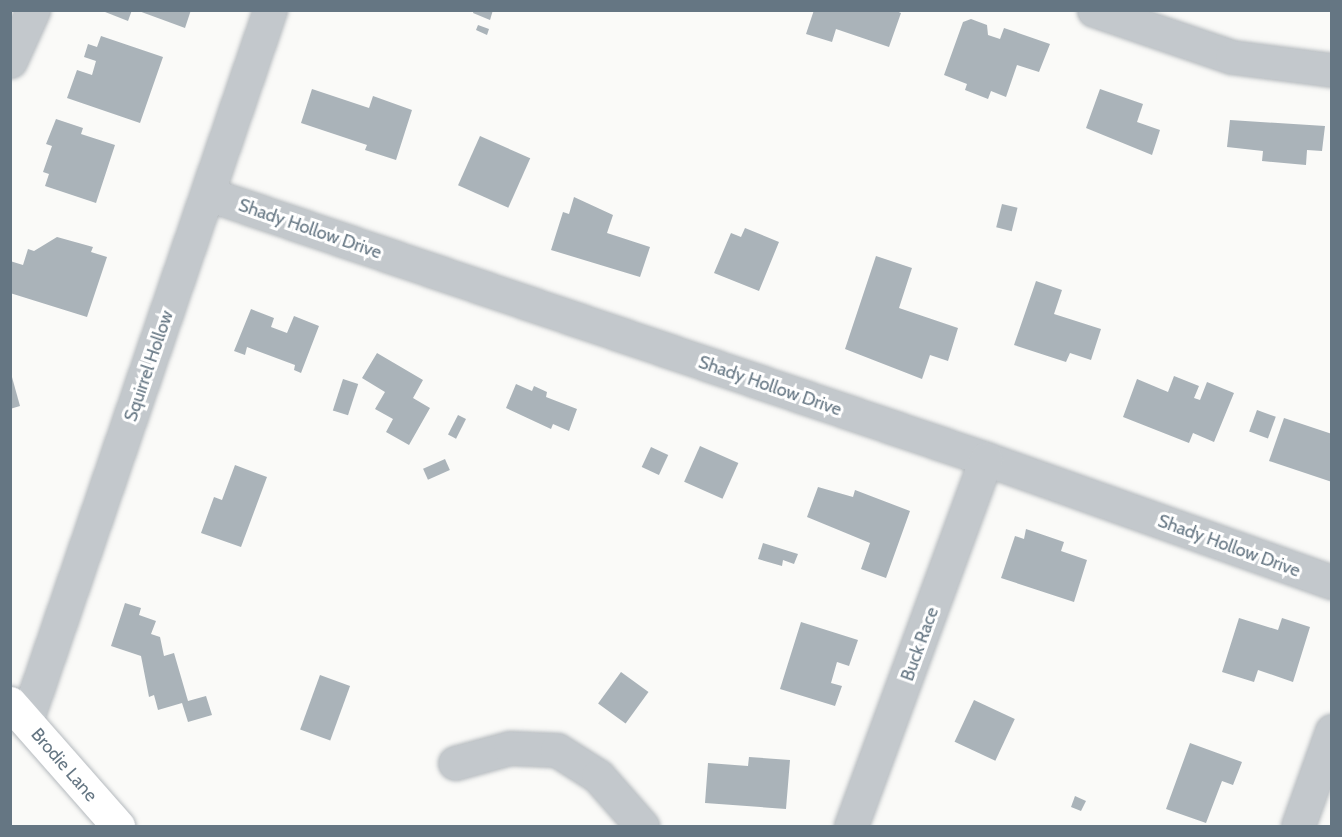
<!DOCTYPE html>
<html>
<head>
<meta charset="utf-8">
<style>
	body { margin:0 }
	#map { position:relative; width:1342px; height:837px; overflow:hidden; background:#fafaf8; font-family:Cabin,sans-serif }
	div>[style] { position:absolute }
	.building>* { inset:0; background:#aab3b9; transform-origin:0 0 }
	.roads { filter:drop-shadow(0 0 2px #b5babe) drop-shadow(0 0 2px #b5babe) }
	.minor>* { height:33px; margin:-16.5px; padding:0 16.5px; transform-origin:16.5px; border-radius:16.5px; background:#c3c8cc }
	.major>* { height:33px; margin:-16.5px; padding:0 16.5px; transform-origin:16.5px; border-radius:16.5px; background:#fff }
	span { translate:-50% -50%; white-space:nowrap; text-align:center; line-height:1.15; -webkit-text-stroke:6px #fff; paint-order:stroke }
	.street-label { font-size:18px; color:#657683 }
	.frame { position:absolute; inset:0; border:12px solid #657683; pointer-events:none }
</style>
</head>
<body>
<div id="map">
	<div class="building">
		<div style="clip-path:polygon(100px 10px,132px 10px,128px 21px)"></div>
		<div style="clip-path:polygon(136px 10px,191px 10px,185px 28px)"></div>
		<div style="clip-path:polygon(474px 10px,493px 10px,490px 20px,473px 13px)"></div>
		<div style="clip-path:polygon(814px 10px,894px 10px,901px 13px,889px 47px,836px 29px,832px 42px,806px 34px)"></div>
		<div style="clip-path:polygon(971px 19px,987px 25px,988px 35px,1000px 39px,1004px 28px,1050px 44px,1039px 72px,1017px 65px,1006px 97px,991px 91px,988px 99px,965px 90px,967px 84px,944px 75px,963px 22px)"></div>
		<div style="clip-path:polygon(478px 25px,489px 29px,487px 35px,476px 30px)"></div>
		<div style="clip-path:polygon(101px 36px,163px 57px,140px 123px,67px 98px,77px 70px,92px 75px,96px 61px,84px 57px,88px 44px,97px 47px)"></div>
		<div style="clip-path:polygon(312px 89px,369px 108px,373px 96px,412px 110px,396px 160px,365px 150px,367px 145px,301px 123px)"></div>
		<div style="clip-path:polygon(1100px 89px,1143px 104px,1137px 122px,1160px 130px,1152px 155px,1086px 128px)"></div>
		<div style="clip-path:polygon(56px 119px,83px 128px,81px 134px,115px 145px,96px 203px,45px 186px,49px 174px,43px 172px,52px 146px,46px 144px)"></div>
		<div style="clip-path:polygon(1230px 120px,1325px 126px,1322px 151px,1307px 150px,1306px 165px,1262px 161px,1263px 151px,1227px 147px)"></div>
		<div style="left:480px;top:136px;width:55px;height:54px;rotate:24deg"></div>
		<div style="clip-path:polygon(574px 197px,613px 215px,607px 233px,650px 247px,640px 277px,551px 250px,563px 212px,569px 214px)"></div>
		<div style="left:1002px;top:204px;width:16px;height:24px;rotate:14deg"></div>
		<div style="clip-path:polygon(745px 228px,779px 242px,759px 291px,714px 273px,731px 233px,741px 237px)"></div>
		<div style="clip-path:polygon(57px 237px,93px 247px,91px 252px,107px 257px,87px 317px,10px 293px,10px 261px,23px 265px,28px 249px,34px 251px)"></div>
		<div style="clip-path:polygon(876px 256px,912px 268px,899px 308px,958px 328px,948px 361px,930px 355px,922px 379px,845px 349px)"></div>
		<div style="clip-path:polygon(1036px 281px,1062px 290px,1054px 314px,1101px 329px,1091px 360px,1070px 353px,1066px 362px,1014px 345px)"></div>
		<div style="clip-path:polygon(251px 309px,274px 318px,271px 327px,287px 333px,294px 316px,319px 326px,301px 373px,294px 370px,295px 365px,247px 347px,245px 355px,234px 351px)"></div>
		<div style="clip-path:polygon(377px 353px,423px 380px,413px 398px,430px 408px,409px 445px,386px 432px,393px 419px,375px 409px,385px 392px,362px 378px)"></div>
		<div style="clip-path:polygon(10px 370px,20px 406px,10px 409px)"></div>
		<div style="clip-path:polygon(1174px 376px,1199px 386px,1194px 398px,1200px 400px,1207px 382px,1234px 393px,1214px 442px,1193px 433px,1189px 443px,1123px 417px,1137px 379px,1168px 392px)"></div>
		<div style="left:343px;top:379px;width:16px;height:33px;rotate:18deg"></div>
		<div style="clip-path:polygon(516px 384px,532px 391px,534px 386px,547px 392px,546px 397px,577px 409px,569px 431px,553px 424px,551px 429px,506px 408px)"></div>
		<div style="left:1257px;top:410px;width:20px;height:23px;rotate:20deg"></div>
		<div style="left:458px;top:415px;width:9px;height:22px;rotate:27deg"></div>
		<div style="clip-path:polygon(1284px 418px,1332px 434px,1332px 482px,1269px 461px)"></div>
		<div style="left:700px;top:446px;width:42px;height:39px;rotate:24deg"></div>
		<div style="left:651px;top:447px;width:19px;height:22px;rotate:25deg"></div>
		<div style="left:445px;top:459px;width:12px;height:24px;rotate:66deg"></div>
		<div style="clip-path:polygon(235px 465px,267px 477px,241px 547px,201px 533px,214px 497px,222px 500px)"></div>
		<div style="clip-path:polygon(818px 487px,853px 497px,855px 490px,910px 511px,886px 578px,861px 569px,870px 543px,807px 517px)"></div>
		<div style="clip-path:polygon(1026px 529px,1064px 542px,1061px 551px,1087px 560px,1074px 602px,1001px 578px,1015px 536px,1024px 539px)"></div>
		<div style="clip-path:polygon(763px 543px,798px 554px,794px 564px,783px 560px,782px 566px,758px 559px)"></div>
		<div style="clip-path:polygon(125px 603px,141px 608px,139px 615px,156px 621px,151px 634px,160px 637px,164px 656px,174px 653px,188px 701px,206px 696px,212px 715px,188px 722px,182px 703px,158px 710px,154px 695px,149px 697px,141px 656px,111px 646px)"></div>
		<div style="clip-path:polygon(1239px 618px,1278px 630px,1282px 618px,1310px 627px,1293px 682px,1258px 670px,1254px 682px,1222px 672px)"></div>
		<div style="clip-path:polygon(801px 622px,858px 640px,849px 666px,837px 662px,831px 683px,842px 686px,835px 706px,780px 689px)"></div>
		<div style="left:621px;top:672px;width:34px;height:39px;rotate:36deg"></div>
		<div style="left:320px;top:675px;width:32px;height:58px;rotate:20deg"></div>
		<div style="left:974px;top:700px;width:45px;height:46px;rotate:25deg"></div>
		<div style="clip-path:polygon(1190px 743px,1242px 762px,1233px 785px,1222px 781px,1206px 823px,1166px 809px)"></div>
		<div style="clip-path:polygon(749px 757px,790px 760px,786px 809px,705px 803px,708px 763px,748px 766px)"></div>
		<div style="clip-path:polygon(1075px 796px,1086px 801px,1081px 811px,1071px 807px)"></div>
	</div>
	<div class="roads">
		<div class="minor">
			<div style="left:1094px;top:10px;width:146px;rotate:18.8deg"></div>
			<div style="left:1232px;top:57px;width:101px;rotate:7.4deg"></div>
			<div style="left:10px;top:61px;width:56px;rotate:-65.7deg"></div>
			<div style="left:208px;top:194px;width:822px;rotate:18.81deg"></div>
			<div style="left:986px;top:459px;width:367px;rotate:19.6deg"></div>
			<div style="left:26px;top:721px;width:752px;rotate:-71.06deg"></div>
			<div style="left:455px;top:763px;width:57px;rotate:-15.3deg"></div>
			<div style="left:510px;top:748px;width:47px;rotate:2.4deg"></div>
			<div style="left:557px;top:750px;width:49px;rotate:32.4deg"></div>
			<div style="left:598px;top:776px;width:67px;rotate:48.7deg"></div>
			<div style="left:851px;top:826px;width:391px;rotate:-69.8deg"></div>
			<div style="left:1298px;top:826px;width:101px;rotate:-70.3deg"></div>
		</div>
		<div class="major">
			<div style="left:10px;top:703px;width:164px;rotate:48.7deg"></div>
		</div>
	</div>
	<div class="street-label">
		<span style="left:310px;top:229px;rotate:19deg">Shady Hollow Drive</span>
		<span style="left:149px;top:366px;rotate:-71deg">Squirrel Hollow</span>
		<span style="left:770px;top:386px;rotate:19deg">Shady Hollow Drive</span>
		<span style="left:1229px;top:546px;rotate:20deg">Shady Hollow Drive</span>
		<span style="left:920px;top:644px;rotate:-70deg">Buck Race</span>
		<span style="left:64px;top:765px;rotate:49deg">Brodie Lane</span>
	</div>
	<div class="frame"></div>
</div>
</body>
</html>
